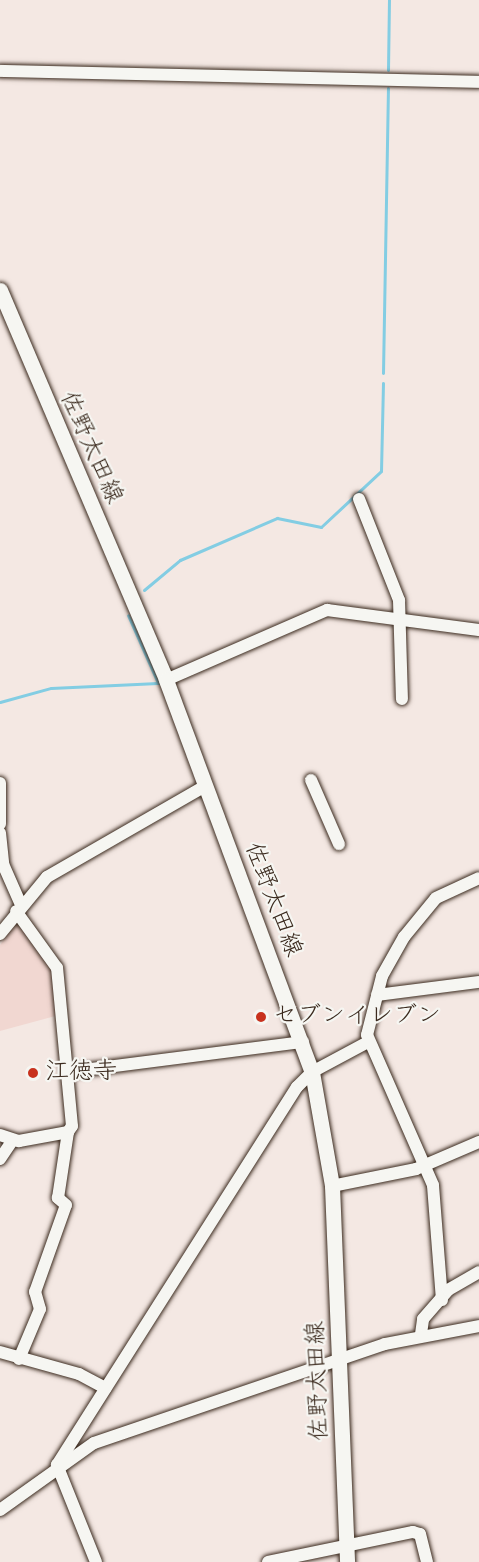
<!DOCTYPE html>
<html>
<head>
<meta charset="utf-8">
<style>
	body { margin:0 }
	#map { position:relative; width:479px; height:1562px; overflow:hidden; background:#f4e8e3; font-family:"Indie Flower","Klee One",sans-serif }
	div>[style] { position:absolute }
	.built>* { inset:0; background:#f1d7d1 }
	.stream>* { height:3px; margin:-1.5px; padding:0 1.5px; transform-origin:1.5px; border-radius:1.5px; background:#83cde3 }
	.roads { filter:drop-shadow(0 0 2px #3b2a1e) drop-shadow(0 0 2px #3b2a1e) }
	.minor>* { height:12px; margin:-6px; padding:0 6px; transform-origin:6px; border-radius:6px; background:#f6f6f2 }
	.major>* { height:15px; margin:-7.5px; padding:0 7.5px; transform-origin:7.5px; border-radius:7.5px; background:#f6f6f2 }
	.dots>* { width:16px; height:16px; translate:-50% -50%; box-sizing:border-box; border:3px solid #f6f6f2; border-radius:50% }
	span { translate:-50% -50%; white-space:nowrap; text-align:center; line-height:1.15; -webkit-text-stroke:4.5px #f6f6f2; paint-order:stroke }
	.street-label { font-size:24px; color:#3b2a1e }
	.poi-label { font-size:24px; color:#3b2a1e }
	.left { translate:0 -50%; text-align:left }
</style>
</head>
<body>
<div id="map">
	<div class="built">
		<div style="clip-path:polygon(16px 922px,50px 962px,59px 1015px,0 1031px,0 945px)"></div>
	</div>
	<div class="stream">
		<div style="left:388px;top:70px;width:70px;rotate:-89.2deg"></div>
		<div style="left:383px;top:373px;width:285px;rotate:-89deg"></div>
		<div style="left:144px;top:590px;width:47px;rotate:-39.8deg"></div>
		<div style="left:180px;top:560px;width:106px;rotate:-23.4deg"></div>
		<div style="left:277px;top:518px;width:45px;rotate:11.6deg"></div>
		<div style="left:321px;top:527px;width:82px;rotate:-43deg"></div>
		<div style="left:381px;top:471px;width:88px;rotate:-88.7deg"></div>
		<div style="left:0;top:702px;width:53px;rotate:-15.4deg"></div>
		<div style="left:51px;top:688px;width:107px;rotate:-2.7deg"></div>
		<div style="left:158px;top:683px;width:74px;rotate:-113.8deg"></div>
	</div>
	<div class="roads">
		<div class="minor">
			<div style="left:0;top:71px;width:479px;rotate:1.3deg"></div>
			<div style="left:359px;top:499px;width:109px;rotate:68.4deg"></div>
			<div style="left:399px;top:600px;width:99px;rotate:88.3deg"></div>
			<div style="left:166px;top:680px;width:176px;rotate:-23.5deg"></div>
			<div style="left:327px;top:610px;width:153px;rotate:7.5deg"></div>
			<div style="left:311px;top:780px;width:70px;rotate:66.4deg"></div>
			<div style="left:0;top:783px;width:41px;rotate:90deg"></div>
			<div style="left:0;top:833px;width:31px;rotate:84deg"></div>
			<div style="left:3px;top:864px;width:45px;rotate:66.3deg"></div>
			<div style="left:0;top:934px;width:74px;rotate:-50.5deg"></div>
			<div style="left:47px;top:877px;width:182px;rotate:-29.9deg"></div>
			<div style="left:377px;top:995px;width:103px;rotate:-7.3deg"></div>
			<div style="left:68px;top:1072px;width:237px;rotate:-7.3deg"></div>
			<div style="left:0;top:1135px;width:20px;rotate:18deg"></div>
			<div style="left:19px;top:1141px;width:50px;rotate:-10.4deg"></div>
			<div style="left:68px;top:1132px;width:7px;rotate:-56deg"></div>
			<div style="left:72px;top:1126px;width:159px;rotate:-95.4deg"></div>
			<div style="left:57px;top:968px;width:70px;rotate:-125.7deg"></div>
			<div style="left:0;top:1159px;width:22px;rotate:-56deg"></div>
			<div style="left:332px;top:1186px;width:86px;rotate:-11.4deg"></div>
			<div style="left:416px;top:1169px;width:69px;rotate:-23.2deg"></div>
			<div style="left:442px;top:1300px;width:115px;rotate:-94.5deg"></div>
			<div style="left:433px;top:1185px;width:164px;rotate:-113.7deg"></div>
			<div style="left:367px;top:1035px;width:61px;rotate:-75.7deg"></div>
			<div style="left:382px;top:976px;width:45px;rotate:-60.6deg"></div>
			<div style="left:404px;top:937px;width:50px;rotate:-50.6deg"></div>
			<div style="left:436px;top:898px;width:47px;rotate:-24.9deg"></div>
			<div style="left:421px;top:1334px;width:15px;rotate:-82deg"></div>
			<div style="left:423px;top:1319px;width:38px;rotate:-49deg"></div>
			<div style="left:448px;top:1290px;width:36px;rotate:-30deg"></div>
			<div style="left:0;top:1352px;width:82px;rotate:15.6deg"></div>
			<div style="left:79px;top:1374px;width:30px;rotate:28deg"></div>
			<div style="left:19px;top:1359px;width:54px;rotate:-67.2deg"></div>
			<div style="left:40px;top:1309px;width:18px;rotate:-106deg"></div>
			<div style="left:35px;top:1292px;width:92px;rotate:-70.4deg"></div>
			<div style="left:66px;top:1205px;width:11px;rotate:-139deg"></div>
			<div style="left:58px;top:1198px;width:67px;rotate:-81.4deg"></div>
			<div style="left:0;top:1510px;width:115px;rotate:-35.5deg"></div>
			<div style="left:94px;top:1443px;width:307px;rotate:-18.8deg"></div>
			<div style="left:385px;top:1344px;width:96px;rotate:-10.8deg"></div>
			<div style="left:96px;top:1562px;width:105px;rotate:-111.9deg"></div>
			<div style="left:57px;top:1465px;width:448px;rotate:-57.6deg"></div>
			<div style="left:297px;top:1087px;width:21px;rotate:-45deg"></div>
			<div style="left:312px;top:1072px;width:64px;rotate:-28.2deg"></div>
			<div style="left:268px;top:1562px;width:148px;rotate:-11.7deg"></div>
			<div style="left:413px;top:1532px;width:7px;rotate:16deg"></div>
			<div style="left:420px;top:1534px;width:29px;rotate:76deg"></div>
		</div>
		<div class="major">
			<div style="left:0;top:290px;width:424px;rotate:66.9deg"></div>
			<div style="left:166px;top:680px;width:418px;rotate:69.6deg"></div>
			<div style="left:312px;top:1072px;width:116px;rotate:80deg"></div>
			<div style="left:332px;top:1186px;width:376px;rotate:87.7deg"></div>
		</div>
	</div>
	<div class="dots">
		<div style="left:261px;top:1017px;background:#c8321e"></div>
		<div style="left:33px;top:1073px;background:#c8321e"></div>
	</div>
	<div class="street-label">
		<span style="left:90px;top:448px;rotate:66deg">佐野太田線</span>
		<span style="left:272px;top:900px;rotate:69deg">佐野太田線</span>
		<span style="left:319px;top:1381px;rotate:-92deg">佐野太田線</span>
	</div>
	<div class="poi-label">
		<span class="left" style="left:273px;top:1017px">セブンイレブン</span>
		<span class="left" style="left:45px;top:1073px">江徳寺</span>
	</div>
</div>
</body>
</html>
